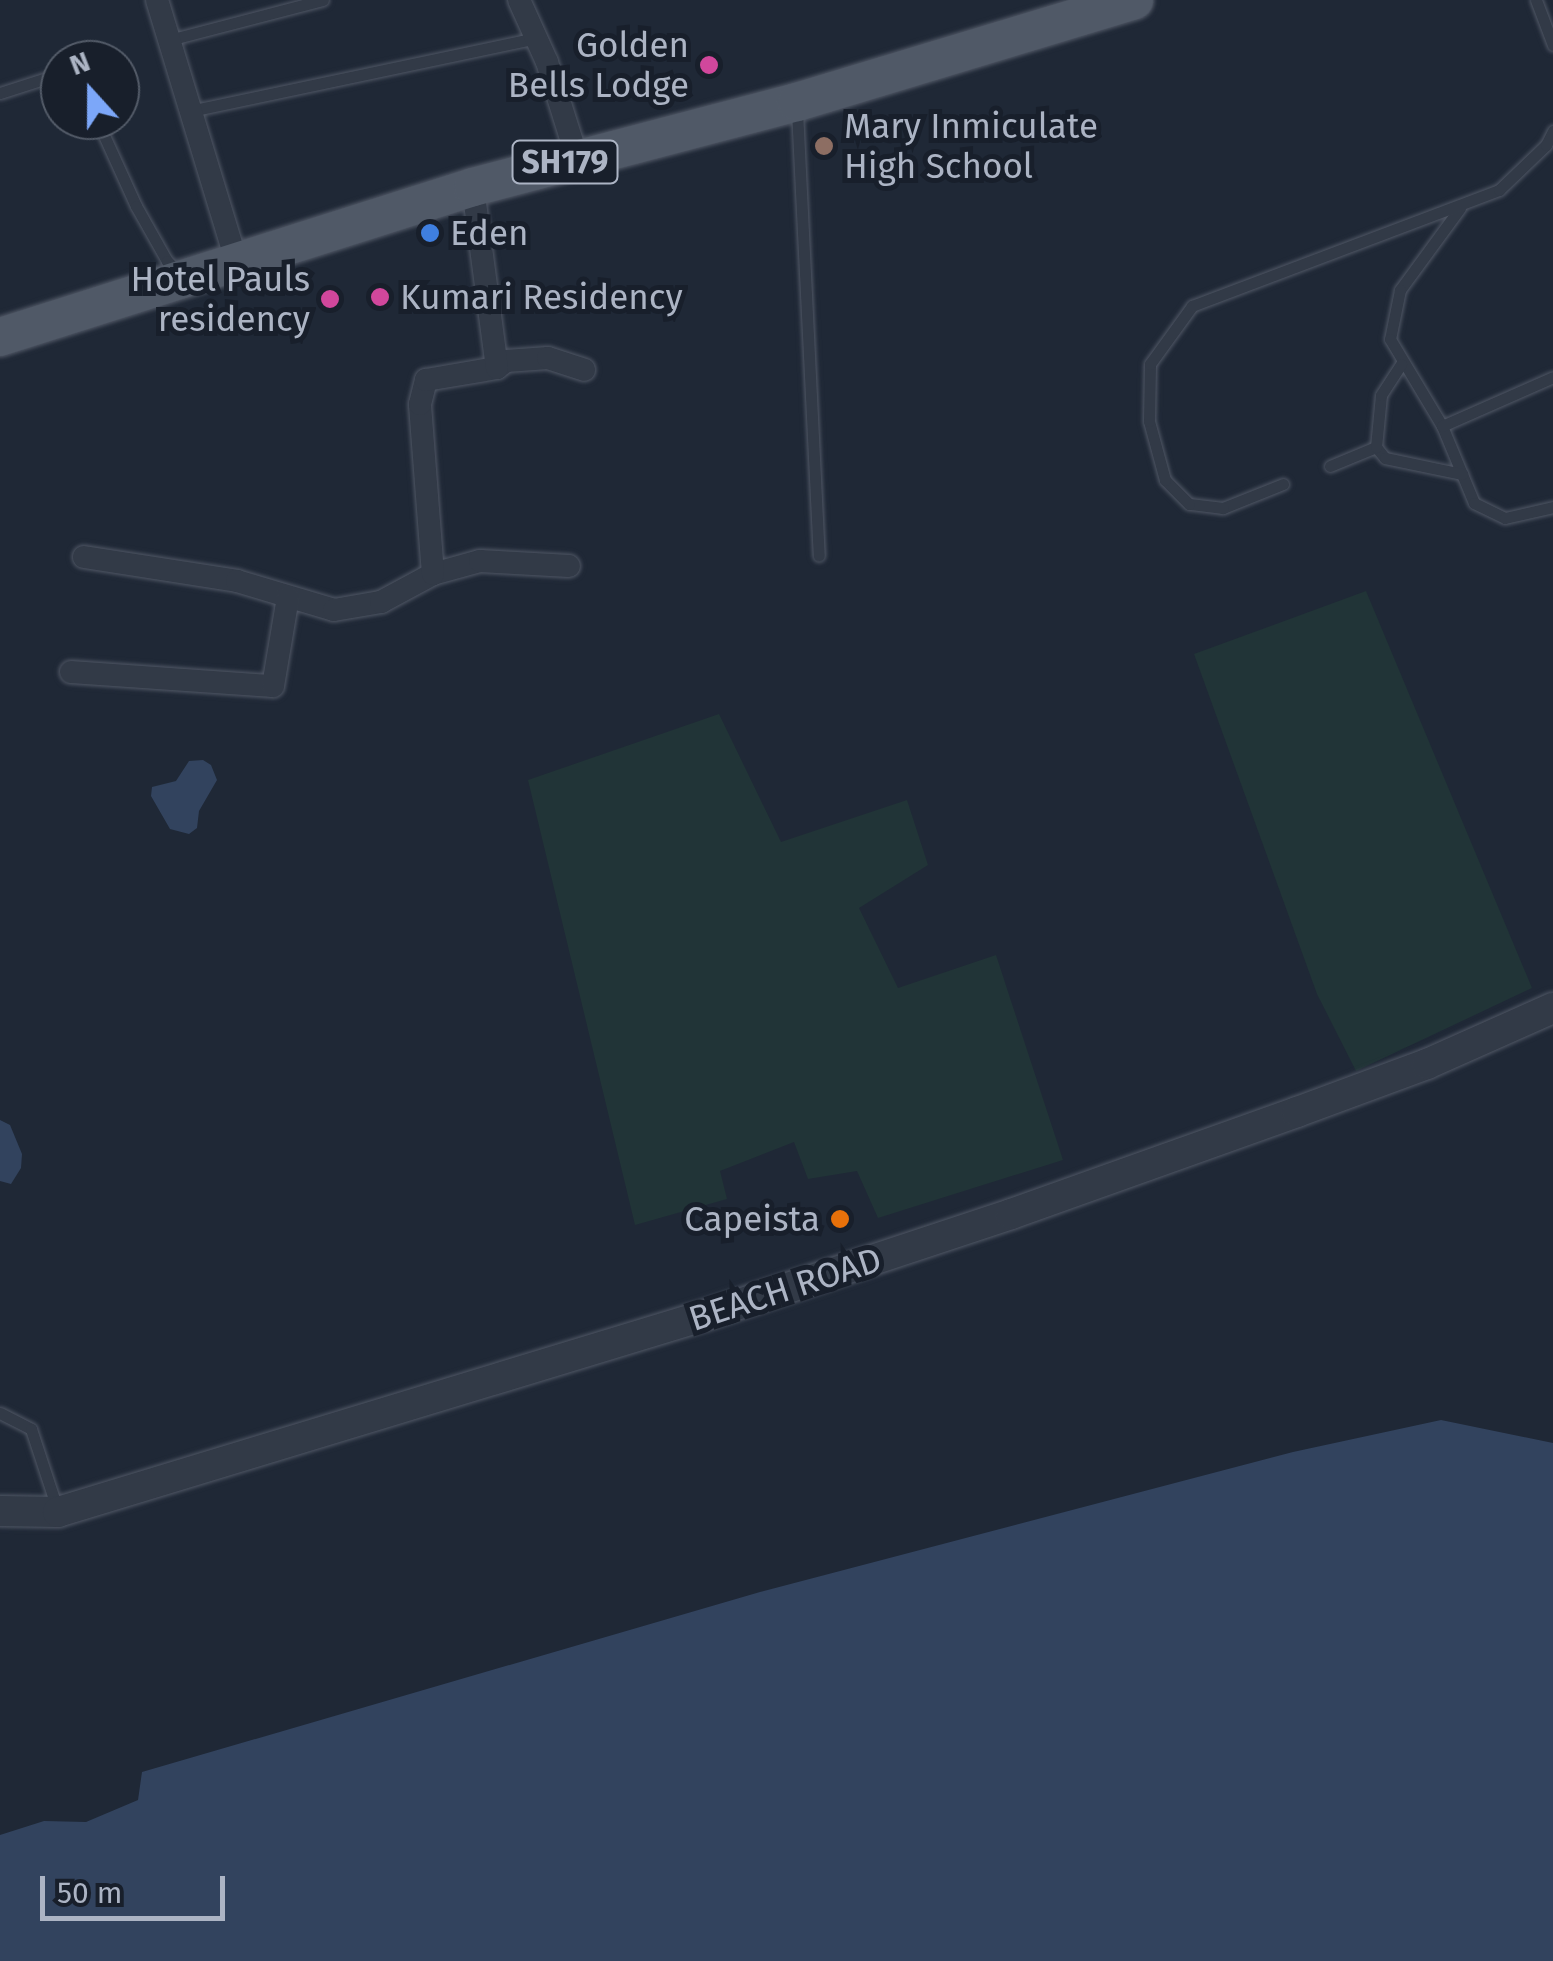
<!DOCTYPE html>
<html>
<head>
<meta charset="utf-8">
<style>
	body { margin:0 }
	#map { position:relative; width:1553px; height:1961px; overflow:hidden; background:#1f2836; font-family:"Fira Sans",sans-serif }
	div>[style] { position:absolute }
	.green>* { inset:0; background:#213437 }
	.water>* { inset:0; background:#32435e }
	.roads { filter:drop-shadow(0 0 2px #505765) drop-shadow(0 0 2px #505765) }
	.service>* { height:11px; margin:-5.5px; padding:0 5.5px; transform-origin:5.5px; border-radius:5.5px; background:#323a47 }
	.minor>* { height:22px; margin:-11px; padding:0 11px; transform-origin:11px; border-radius:11px; background:#323a47 }
	.tertiary>* { height:30px; margin:-15px; padding:0 15px; transform-origin:15px; border-radius:15px; background:#323a47 }
	.primary>* { height:38px; margin:-19px; padding:0 19px; transform-origin:19px; border-radius:19px; background:#505967 }
	.dots>* { width:28px; height:28px; translate:-50% -50%; box-sizing:border-box; border:5px solid #181f2b; border-radius:50% }
	span { translate:-50% -50%; white-space:nowrap; text-align:center; line-height:1.15; -webkit-text-stroke:10px #181f2b; paint-order:stroke }
	.shield-label span { padding:2px 8px; background:#181f2b; border:2px solid; border-radius:8px; -webkit-text-stroke-width:0 }
	.shield-label { font-size:32px; color:#acb4c4; font-weight:700 }
	.poi-label { font-size:35px; color:#acb4c4 }
	.right { translate:-100% -50%; text-align:right }
	.left { translate:0 -50%; text-align:left }
	.street-label { font-size:35px; color:#acb4c4 }
	.north { position:absolute; left:40px; top:40px; width:100px; height:100px; box-sizing:border-box; background:#181f2b; border:2px solid #535b68; border-radius:50%; rotate:339deg; font-size:28px; font-weight:700; line-height:40px; text-align:center; color:#acb4c4 }
	.north::after { content:''; display:block; margin:auto; width:35px; height:45px; background:#7ca7f9; clip-path:polygon(50% 0,100% 100%,50% 72%,0 100%) }
	.scale { position:absolute; left:40px; top:1876px; width:185px; height:45px; box-sizing:border-box; border:5px solid #acb4c4; border-top:0; padding-left:12px; font-size:30px; line-height:35px; white-space:nowrap; color:#acb4c4; -webkit-text-stroke:8px #181f2b; paint-order:stroke }
</style>
</head>
<body>
<div id="map">
	<div class="green">
		<div style="clip-path:polygon(1366px 591px,1532px 988px,1356px 1071px,1317px 994px,1194px 654px)"></div>
		<div style="clip-path:polygon(719px 714px,781px 842px,907px 800px,928px 865px,859px 908px,898px 988px,996px 955px,1063px 1160px,878px 1218px,857px 1171px,808px 1179px,794px 1142px,720px 1171px,727px 1199px,635px 1225px,528px 780px)"></div>
	</div>
	<div class="water">
		<div style="clip-path:polygon(203px 760px,211px 765px,217px 780px,199px 811px,197px 828px,189px 834px,170px 829px,151px 796px,152px 787px,176px 781px,189px 761px)"></div>
		<div style="clip-path:polygon(0 1120px,10px 1125px,22px 1154px,21px 1168px,11px 1184px,0 1181px)"></div>
		<div style="clip-path:polygon(1441px 1420px,1553px 1443px,1553px 1961px,0 1961px,0 1835px,44px 1821px,86px 1822px,138px 1800px,142px 1772px,760px 1592px,1293px 1452px)"></div>
	</div>
	<div class="roads">
		<div class="service">
			<div style="left:1536px;top:0;width:48px;rotate:69.3deg"></div>
			<div style="left:169px;top:40px;width:159px;rotate:-14.6deg"></div>
			<div style="left:0;top:93px;width:49px;rotate:-17.7deg"></div>
			<div style="left:47px;top:78px;width:14px;rotate:21deg"></div>
			<div style="left:797px;top:110px;width:446px;rotate:87.2deg"></div>
			<div style="left:190px;top:111px;width:354px;rotate:-11.9deg"></div>
			<div style="left:97px;top:120px;width:94px;rotate:65.6deg"></div>
			<div style="left:136px;top:206px;width:63px;rotate:60.6deg"></div>
			<div style="left:167px;top:261px;width:18px;rotate:45deg"></div>
			<div style="left:1460px;top:208px;width:102px;rotate:126.2deg"></div>
			<div style="left:1400px;top:290px;width:50px;rotate:101.5deg"></div>
			<div style="left:1390px;top:339px;width:101px;rotate:59.1deg"></div>
			<div style="left:1442px;top:426px;width:83px;rotate:67.4deg"></div>
			<div style="left:1474px;top:503px;width:34px;rotate:26deg"></div>
			<div style="left:1505px;top:518px;width:49px;rotate:-12.9deg"></div>
			<div style="left:1442px;top:426px;width:121px;rotate:-23.8deg"></div>
			<div style="left:1376px;top:447px;width:14px;rotate:51deg"></div>
			<div style="left:1385px;top:458px;width:79px;rotate:11.7deg"></div>
			<div style="left:1330px;top:466px;width:50px;rotate:-22.4deg"></div>
			<div style="left:1376px;top:447px;width:52px;rotate:-84.5deg"></div>
			<div style="left:1381px;top:395px;width:37px;rotate:-57deg"></div>
			<div style="left:1283px;top:484px;width:65px;rotate:158.2deg"></div>
			<div style="left:1223px;top:508px;width:34px;rotate:-173deg"></div>
			<div style="left:1189px;top:504px;width:34px;rotate:-135deg"></div>
			<div style="left:1165px;top:480px;width:61px;rotate:-105.2deg"></div>
			<div style="left:1149px;top:421px;width:57px;rotate:-89deg"></div>
			<div style="left:1150px;top:364px;width:72px;rotate:-54.1deg"></div>
			<div style="left:1192px;top:306px;width:328px;rotate:-20.7deg"></div>
			<div style="left:1499px;top:190px;width:65px;rotate:-43.8deg"></div>
			<div style="left:1546px;top:145px;width:16px;rotate:-63deg"></div>
			<div style="left:0;top:1413px;width:35px;rotate:27deg"></div>
			<div style="left:31px;top:1429px;width:86px;rotate:71.8deg"></div>
		</div>
		<div class="minor">
			<div style="left:157px;top:0;width:272px;rotate:73.1deg"></div>
			<div style="left:519px;top:0;width:68px;rotate:65.7deg"></div>
			<div style="left:547px;top:62px;width:101px;rotate:72.6deg"></div>
			<div style="left:497px;top:368px;width:11px;rotate:-38deg"></div>
			<div style="left:506px;top:361px;width:42px;rotate:-4.1deg"></div>
			<div style="left:548px;top:358px;width:38px;rotate:18deg"></div>
			<div style="left:84px;top:557px;width:155px;rotate:8.9deg"></div>
			<div style="left:237px;top:581px;width:101px;rotate:16.6deg"></div>
			<div style="left:334px;top:610px;width:48px;rotate:-9.7deg"></div>
			<div style="left:381px;top:602px;width:59px;rotate:-28.3deg"></div>
			<div style="left:433px;top:574px;width:49px;rotate:-15.5deg"></div>
			<div style="left:480px;top:561px;width:89px;rotate:3.2deg"></div>
			<div style="left:433px;top:574px;width:170px;rotate:-94.4deg"></div>
			<div style="left:420px;top:404px;width:25px;rotate:-76deg"></div>
			<div style="left:426px;top:380px;width:72px;rotate:-9.6deg"></div>
			<div style="left:497px;top:368px;width:183px;rotate:-97.6deg"></div>
			<div style="left:71px;top:672px;width:202px;rotate:4deg"></div>
			<div style="left:273px;top:686px;width:90px;rotate:-80.4deg"></div>
		</div>
		<div class="tertiary">
			<div style="left:0;top:1511px;width:58px;rotate:1deg"></div>
			<div style="left:58px;top:1512px;width:677px;rotate:-16.91deg"></div>
			<div style="left:706px;top:1315px;width:321px;rotate:-18.3deg"></div>
			<div style="left:1011px;top:1214px;width:304px;rotate:-19.6deg"></div>
			<div style="left:1297px;top:1112px;width:139px;rotate:-20.3deg"></div>
			<div style="left:1427px;top:1064px;width:138px;rotate:-24deg"></div>
		</div>
		<div class="primary">
			<div style="left:0;top:337px;width:496px;rotate:-17.6deg"></div>
			<div style="left:473px;top:187px;width:335px;rotate:-14.7deg"></div>
			<div style="left:797px;top:102px;width:352px;rotate:-16.8deg"></div>
		</div>
	</div>
	<div class="dots">
		<div style="left:709px;top:65px;background:#d1479c"></div>
		<div style="left:824px;top:146px;background:#8d6e63"></div>
		<div style="left:430px;top:233px;background:#3f7fe0"></div>
		<div style="left:380px;top:297px;background:#d1479c"></div>
		<div style="left:330px;top:299px;background:#d1479c"></div>
		<div style="left:840px;top:1219px;background:#e8710a"></div>
	</div>
	<div class="shield-label">
		<span style="left:565px;top:162px">SH179</span>
	</div>
	<div class="poi-label">
		<span class="right" style="left:689px;top:65px">Golden<br>Bells Lodge</span>
		<span class="left" style="left:844px;top:146px">Mary Inmiculate<br>High School</span>
		<span class="left" style="left:450px;top:233px">Eden</span>
		<span class="right" style="left:310px;top:299px">Hotel Pauls<br>residency</span>
		<span class="left" style="left:400px;top:297px">Kumari Residency</span>
		<span class="right" style="left:820px;top:1219px">Capeista</span>
	</div>
	<div class="street-label">
		<span style="left:785px;top:1289px;rotate:-18deg">BEACH ROAD</span>
	</div>
	<div class="north">N</div>
	<div class="scale">50 m</div>
</div>
</body>
</html>
